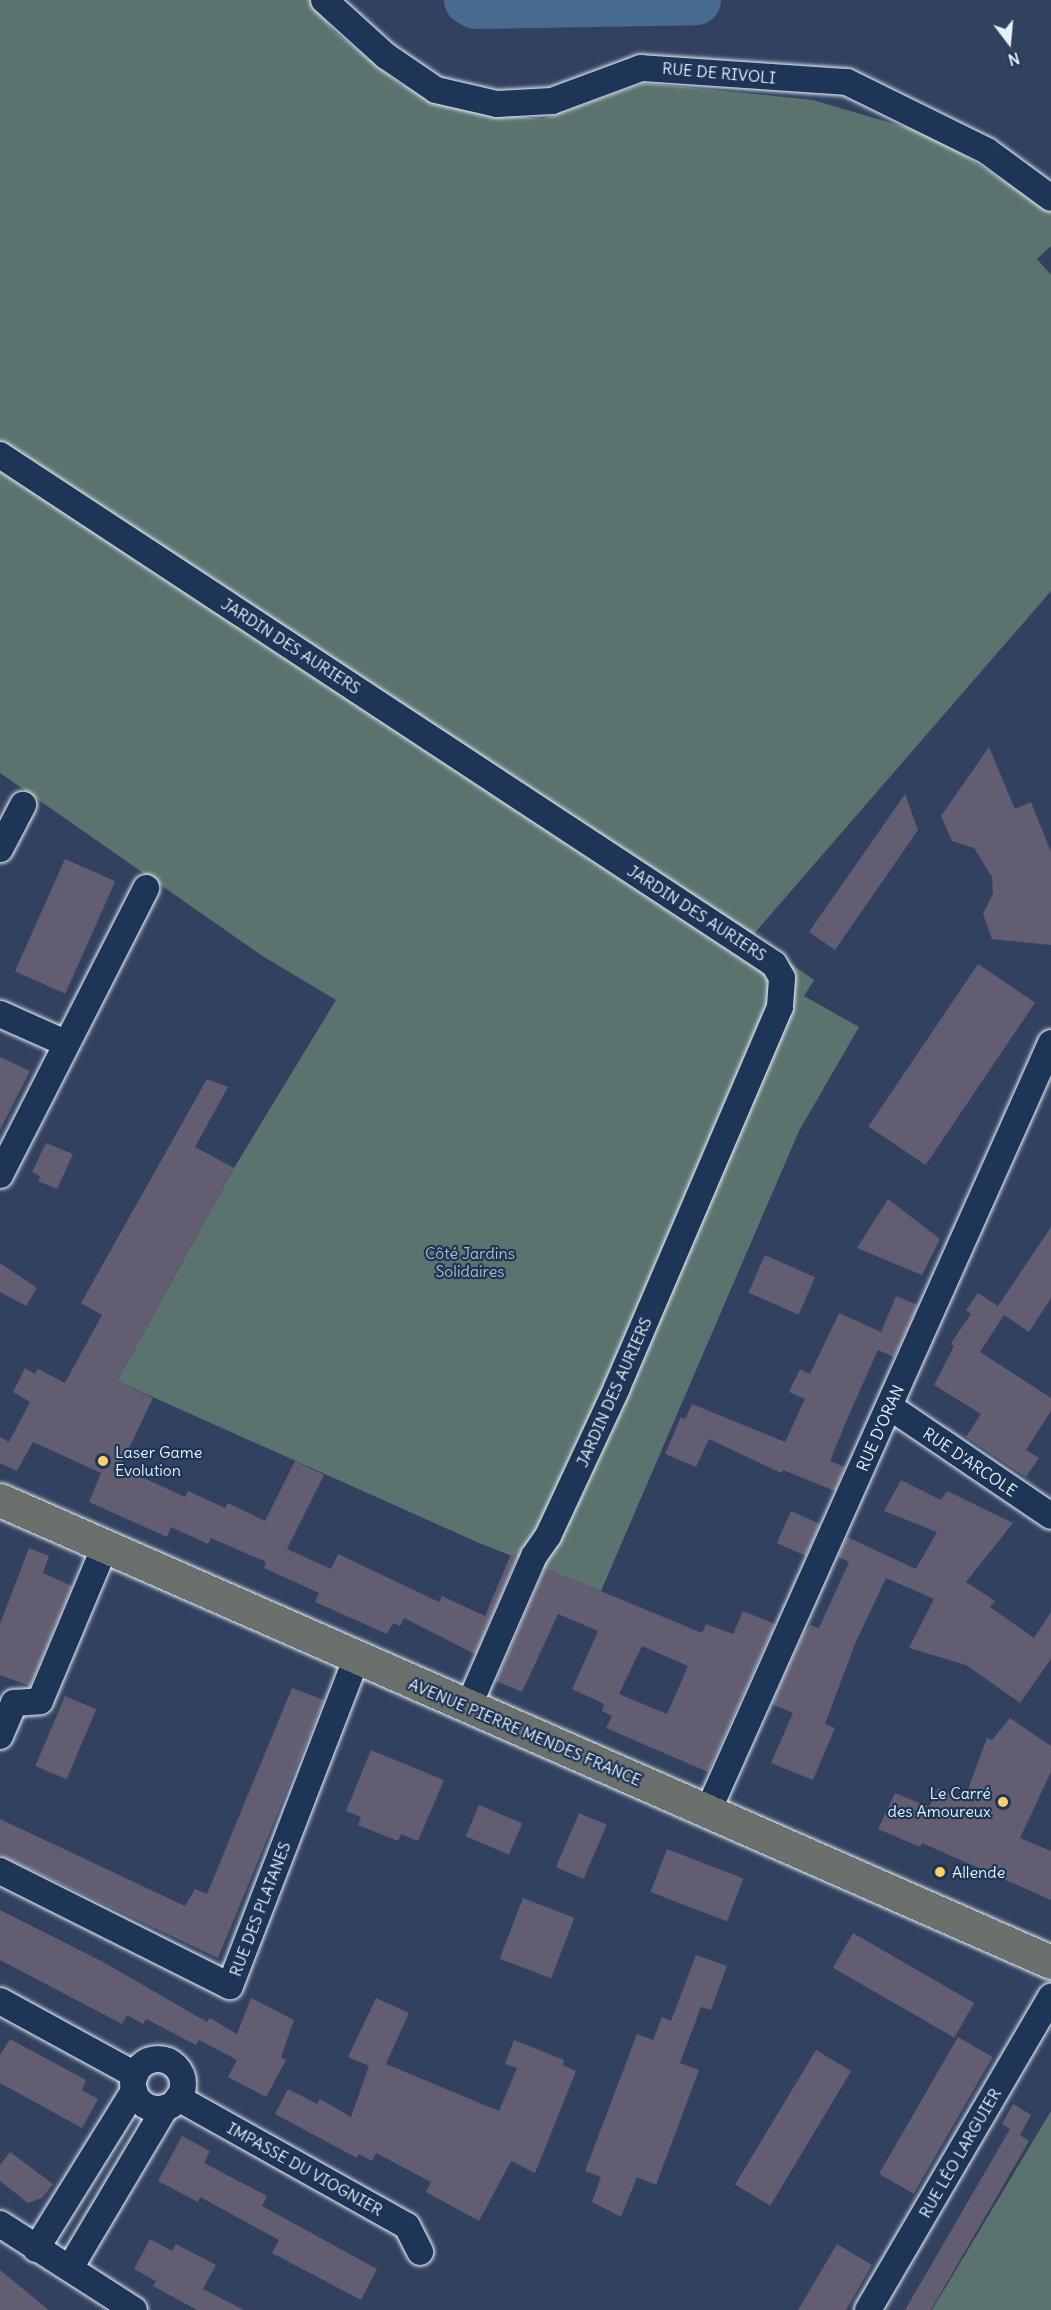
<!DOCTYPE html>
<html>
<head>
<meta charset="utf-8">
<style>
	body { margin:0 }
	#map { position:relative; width:1051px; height:2310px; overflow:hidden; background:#32415f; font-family:Delius,sans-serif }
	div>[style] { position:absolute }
	.green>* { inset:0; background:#5a736f }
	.river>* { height:50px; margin:-25px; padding:0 25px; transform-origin:25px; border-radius:25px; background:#486a8e }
	.building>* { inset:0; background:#625d71; transform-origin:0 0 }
	.roads { filter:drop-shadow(0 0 2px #e8f1f8) drop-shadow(0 0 2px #e8f1f8) }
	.street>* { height:26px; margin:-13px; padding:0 13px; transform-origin:13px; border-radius:13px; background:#1d3557 }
	.street>.ring { margin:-13px; padding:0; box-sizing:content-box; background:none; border:26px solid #1d3557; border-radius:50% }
	.primary>* { height:33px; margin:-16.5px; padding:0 16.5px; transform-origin:16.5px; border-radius:16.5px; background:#6c706d }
	.dots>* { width:16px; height:16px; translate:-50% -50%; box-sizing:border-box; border:3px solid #1d3557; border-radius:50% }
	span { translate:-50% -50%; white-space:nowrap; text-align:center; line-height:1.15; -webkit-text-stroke:4.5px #1d3557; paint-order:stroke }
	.street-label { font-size:16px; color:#e8f1f8 }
	.park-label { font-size:16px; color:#afbfc1 }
	.poi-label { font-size:16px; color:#e8f1f8 }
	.left { translate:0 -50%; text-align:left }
	.right { translate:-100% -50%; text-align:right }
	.north { position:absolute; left:979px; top:12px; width:60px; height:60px; -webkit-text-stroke:4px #1d3557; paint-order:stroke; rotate:164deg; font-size:16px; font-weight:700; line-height:24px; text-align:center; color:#e8f1f8 }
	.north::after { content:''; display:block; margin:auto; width:21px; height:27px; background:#e8f1f8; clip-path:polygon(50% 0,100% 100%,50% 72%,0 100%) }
</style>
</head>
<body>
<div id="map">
	<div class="green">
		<div style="clip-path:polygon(0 0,310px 0,334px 31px,401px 85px,475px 112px,543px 119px,644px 83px,813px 100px,932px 135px,1051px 211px,1051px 246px,1037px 259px,1051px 275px,1051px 591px,752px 936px,814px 980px,804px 996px,859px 1027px,799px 1131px,601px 1591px,479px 1543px,117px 1381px,234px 1168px,336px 1000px,264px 957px,0 773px)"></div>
		<div style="clip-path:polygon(1051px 2111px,1051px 2310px,932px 2310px)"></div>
	</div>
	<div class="river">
		<div style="left:469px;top:0;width:8px;rotate:30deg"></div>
		<div style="left:476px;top:4px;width:220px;rotate:-1deg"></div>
	</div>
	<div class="building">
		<div style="clip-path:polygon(989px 747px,1015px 809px,1031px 802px,1051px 852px,1051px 945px,992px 939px,983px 914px,993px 893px,992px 877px,974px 848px,952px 841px,941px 816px)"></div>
		<div style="clip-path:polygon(905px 794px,918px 830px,835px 950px,809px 932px)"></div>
		<div style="left:65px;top:859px;width:55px;height:123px;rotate:24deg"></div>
		<div style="left:978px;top:964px;width:69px;height:196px;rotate:34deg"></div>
		<div style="clip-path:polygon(0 1057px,30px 1071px,0 1130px)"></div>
		<div style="clip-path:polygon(207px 1079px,228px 1087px,195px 1147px,234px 1168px,117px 1381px,153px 1398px,120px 1467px,185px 1497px,188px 1491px,225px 1508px,228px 1503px,265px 1521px,295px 1461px,324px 1475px,287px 1549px,331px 1569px,338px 1554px,439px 1602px,442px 1596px,485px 1616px,511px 1554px,518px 1556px,475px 1654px,404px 1618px,400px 1626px,393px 1623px,387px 1634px,315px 1602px,319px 1593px,264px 1568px,266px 1562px,211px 1538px,208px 1544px,171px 1527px,167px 1537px,89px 1502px,101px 1473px,33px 1442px,17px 1471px,0 1463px,0 1437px,9px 1442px,30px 1402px,13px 1392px,25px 1368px,35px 1374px,38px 1369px,65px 1383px,102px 1315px,81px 1303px)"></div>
		<div style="clip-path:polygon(46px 1143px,73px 1154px,57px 1189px,38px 1181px,40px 1176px,32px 1172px)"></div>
		<div style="clip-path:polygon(888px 1199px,940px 1239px,922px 1275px,857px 1248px)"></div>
		<div style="clip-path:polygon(1051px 1227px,1051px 1298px,1029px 1332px,1004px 1315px,980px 1352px,1051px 1398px,1051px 1411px,1026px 1450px,1039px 1458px,1026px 1477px,966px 1437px,981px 1414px,934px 1385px,954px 1346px,951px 1343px,971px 1314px,966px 1310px,978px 1293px,998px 1306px)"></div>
		<div style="left:765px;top:1255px;width:55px;height:41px;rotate:24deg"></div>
		<div style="clip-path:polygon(0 1263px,37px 1288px,26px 1306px,0 1292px)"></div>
		<div style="clip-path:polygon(896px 1296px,918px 1305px,894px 1357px,878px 1350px,848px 1417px,830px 1461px,845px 1467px,835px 1491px,783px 1470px,781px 1473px,709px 1439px,696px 1467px,665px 1454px,681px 1417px,685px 1419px,692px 1404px,785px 1442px,805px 1399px,789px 1392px,800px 1369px,810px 1374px,839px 1313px,881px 1332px)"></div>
		<div style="clip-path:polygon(901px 1480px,941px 1500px,947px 1491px,1013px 1523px,966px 1582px,995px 1601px,990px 1607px,1034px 1638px,1051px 1612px,1051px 1659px,1020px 1703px,966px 1665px,909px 1648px,934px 1599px,886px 1578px,855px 1644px,825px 1724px,835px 1728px,813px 1780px,771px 1763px,793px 1713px,772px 1704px,803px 1635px,810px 1625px,819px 1628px,849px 1562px,838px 1557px,847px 1537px,916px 1569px,937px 1532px,884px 1511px)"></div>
		<div style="left:791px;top:1511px;width:32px;height:35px;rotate:24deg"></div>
		<div style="clip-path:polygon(29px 1548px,49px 1556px,43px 1573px,72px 1586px,30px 1686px,0 1675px,0 1624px)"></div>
		<div style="clip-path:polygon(evenodd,545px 1568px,702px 1633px,706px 1624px,733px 1634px,743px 1611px,775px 1624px,708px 1772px,606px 1728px,612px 1716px,602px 1711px,604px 1704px,572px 1689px,598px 1631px,558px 1614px,522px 1692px,496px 1681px,545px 1568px,642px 1646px,688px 1666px,667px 1714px,619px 1694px,642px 1646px)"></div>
		<div style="clip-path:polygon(292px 1688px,324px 1700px,218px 1958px,0 1855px,0 1819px,185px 1906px,195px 1889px,207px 1894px)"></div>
		<div style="left:65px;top:1696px;width:34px;height:76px;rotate:23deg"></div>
		<div style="clip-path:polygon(1010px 1718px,1051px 1746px,1051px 1772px,1020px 1838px,1051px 1851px,1051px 1900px,922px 1843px,920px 1847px,878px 1829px,895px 1793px,929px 1807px,938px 1788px,964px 1800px,987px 1738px,992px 1740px)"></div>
		<div style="clip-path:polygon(371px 1750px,444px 1780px,418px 1841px,401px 1834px,398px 1841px,358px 1825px,361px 1817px,346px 1811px)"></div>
		<div style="left:479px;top:1805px;width:47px;height:34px;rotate:23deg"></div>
		<div style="left:579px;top:1813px;width:30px;height:59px;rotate:23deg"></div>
		<div style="left:667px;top:1849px;width:82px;height:46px;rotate:21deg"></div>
		<div style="left:523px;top:1898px;width:55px;height:65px;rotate:21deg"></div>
		<div style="clip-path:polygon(0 1910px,105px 1963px,207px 2022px,210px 2018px,237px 2034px,251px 1998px,294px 2020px,281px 2057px,286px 2060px,266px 2097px,228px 2077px,237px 2060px,199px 2040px,196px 2045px,146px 2019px,143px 2024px,127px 2015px,122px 2024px,0 1960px)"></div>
		<div style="left:853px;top:1933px;width:140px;height:40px;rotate:30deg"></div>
		<div style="clip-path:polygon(696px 1955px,727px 1966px,711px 2010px,701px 2007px,680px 2063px,699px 2070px,656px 2185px,637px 2177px,621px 2217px,592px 2202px,601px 2177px,585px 2171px,637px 2034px,653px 2040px,662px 2017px,671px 2021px)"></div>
		<div style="clip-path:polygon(376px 1998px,409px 2013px,386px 2064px,499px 2111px,517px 2068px,505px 2064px,514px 2040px,564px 2060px,563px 2065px,576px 2071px,535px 2173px,511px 2161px,479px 2221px,426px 2192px,431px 2182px,376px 2153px,372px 2161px,359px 2154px,357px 2158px,275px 2114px,288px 2089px,317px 2104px,320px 2099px,351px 2117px,369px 2066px,348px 2057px)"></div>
		<div style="left:958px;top:2037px;width:40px;height:158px;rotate:30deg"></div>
		<div style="clip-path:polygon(10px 2039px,86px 2080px,82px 2090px,98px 2099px,82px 2128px,0 2083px,0 2055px)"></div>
		<div style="left:816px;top:2050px;width:41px;height:157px;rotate:31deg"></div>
		<div style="clip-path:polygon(1013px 2104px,1031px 2115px,1020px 2135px,1029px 2141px,931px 2310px,905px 2310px,1010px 2129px,1002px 2124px)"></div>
		<div style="clip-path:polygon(182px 2136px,210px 2151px,204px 2163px,267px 2196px,262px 2206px,377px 2269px,361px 2300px,272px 2253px,279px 2240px,200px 2197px,198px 2202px,158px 2181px)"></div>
		<div style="clip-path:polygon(10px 2152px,53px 2184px,42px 2198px,28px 2203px,0 2181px,0 2165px)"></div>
		<div style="clip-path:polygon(150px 2239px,172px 2251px,176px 2244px,216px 2265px,203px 2289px,244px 2310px,197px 2310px,153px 2286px,156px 2281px,134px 2269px)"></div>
		<div style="clip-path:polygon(837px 2244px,872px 2265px,846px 2310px,798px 2310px)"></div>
		<div style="clip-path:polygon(0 2270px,49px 2310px,0 2310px)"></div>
	</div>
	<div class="roads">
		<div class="street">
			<div style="left:324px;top:0;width:84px;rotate:42.1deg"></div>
			<div style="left:386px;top:56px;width:60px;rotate:34.2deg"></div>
			<div style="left:436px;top:90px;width:63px;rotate:12.9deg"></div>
			<div style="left:497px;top:104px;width:55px;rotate:-3.1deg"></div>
			<div style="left:552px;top:101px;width:95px;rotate:-20.3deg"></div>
			<div style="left:641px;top:68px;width:206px;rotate:3.9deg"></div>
			<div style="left:847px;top:82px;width:156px;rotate:26.2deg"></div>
			<div style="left:987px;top:151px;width:79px;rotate:36.3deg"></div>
			<div style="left:0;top:455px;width:926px;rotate:33.33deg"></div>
			<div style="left:774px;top:964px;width:16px;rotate:60deg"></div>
			<div style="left:782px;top:978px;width:29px;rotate:94deg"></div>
			<div style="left:780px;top:1007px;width:414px;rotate:113.2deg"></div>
			<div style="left:617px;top:1388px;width:163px;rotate:115deg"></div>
			<div style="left:548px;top:1536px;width:24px;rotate:125deg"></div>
			<div style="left:534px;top:1556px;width:165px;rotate:113.6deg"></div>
			<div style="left:0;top:849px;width:50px;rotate:-62.4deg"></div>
			<div style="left:0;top:1014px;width:71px;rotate:24deg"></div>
			<div style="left:0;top:1175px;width:322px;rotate:-63deg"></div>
			<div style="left:890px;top:1407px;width:194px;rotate:34.1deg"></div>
			<div style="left:0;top:1736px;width:36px;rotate:-67deg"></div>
			<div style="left:14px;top:1703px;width:26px;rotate:-4deg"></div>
			<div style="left:40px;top:1701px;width:168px;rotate:-67.2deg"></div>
			<div style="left:708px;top:1811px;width:841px;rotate:-65.93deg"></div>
			<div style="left:0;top:1871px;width:257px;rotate:26.6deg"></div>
			<div style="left:230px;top:1986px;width:350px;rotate:-68.9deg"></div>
			<div style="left:0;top:2001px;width:154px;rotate:28.7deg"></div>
			<div class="ring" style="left:133px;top:2059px;width:24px;height:24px"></div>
			<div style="left:178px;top:2098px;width:262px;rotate:29.2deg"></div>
			<div style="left:407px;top:2226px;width:29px;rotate:63deg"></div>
			<div style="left:0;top:2224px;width:159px;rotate:32.7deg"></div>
			<div style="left:36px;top:2249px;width:186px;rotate:-58.2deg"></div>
			<div style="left:70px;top:2268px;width:186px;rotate:-59.3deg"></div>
			<div style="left:868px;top:2310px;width:363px;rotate:-59.7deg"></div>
		</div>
		<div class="primary">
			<div style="left:0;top:1500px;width:1148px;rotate:23.73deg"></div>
		</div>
	</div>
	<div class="dots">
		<div style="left:103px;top:1461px;background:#ffd166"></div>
		<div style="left:1003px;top:1802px;background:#ffd166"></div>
		<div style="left:940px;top:1872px;background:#ffd166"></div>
	</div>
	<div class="street-label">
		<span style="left:719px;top:73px;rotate:5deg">RUE DE RIVOLI</span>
		<span style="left:291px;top:646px;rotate:33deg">JARDIN DES AURIERS</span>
		<span style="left:697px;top:913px;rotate:33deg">JARDIN DES AURIERS</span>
		<span style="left:614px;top:1392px;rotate:-66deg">JARDIN DES AURIERS</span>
		<span style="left:880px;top:1428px;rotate:-66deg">RUE D'ORAN</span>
		<span style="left:970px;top:1462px;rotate:34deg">RUE D'ARCOLE</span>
		<span style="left:525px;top:1732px;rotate:23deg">AVENUE PIERRE MENDES FRANCE</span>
		<span style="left:260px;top:1909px;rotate:-69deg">RUE DES PLATANES</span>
		<span style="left:960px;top:2153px;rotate:-60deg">RUE LÉO LARGUIER</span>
		<span style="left:305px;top:2169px;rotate:29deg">IMPASSE DU VIOGNIER</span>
	</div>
	<div class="park-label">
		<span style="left:470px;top:1262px">Côté Jardins<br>Solidaires</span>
	</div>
	<div class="poi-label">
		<span class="left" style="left:115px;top:1461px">Laser Game<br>Evolution</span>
		<span class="right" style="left:991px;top:1802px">Le Carré<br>des Amoureux</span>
		<span class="left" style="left:952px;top:1872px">Allende</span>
	</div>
	<div class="north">N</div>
</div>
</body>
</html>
